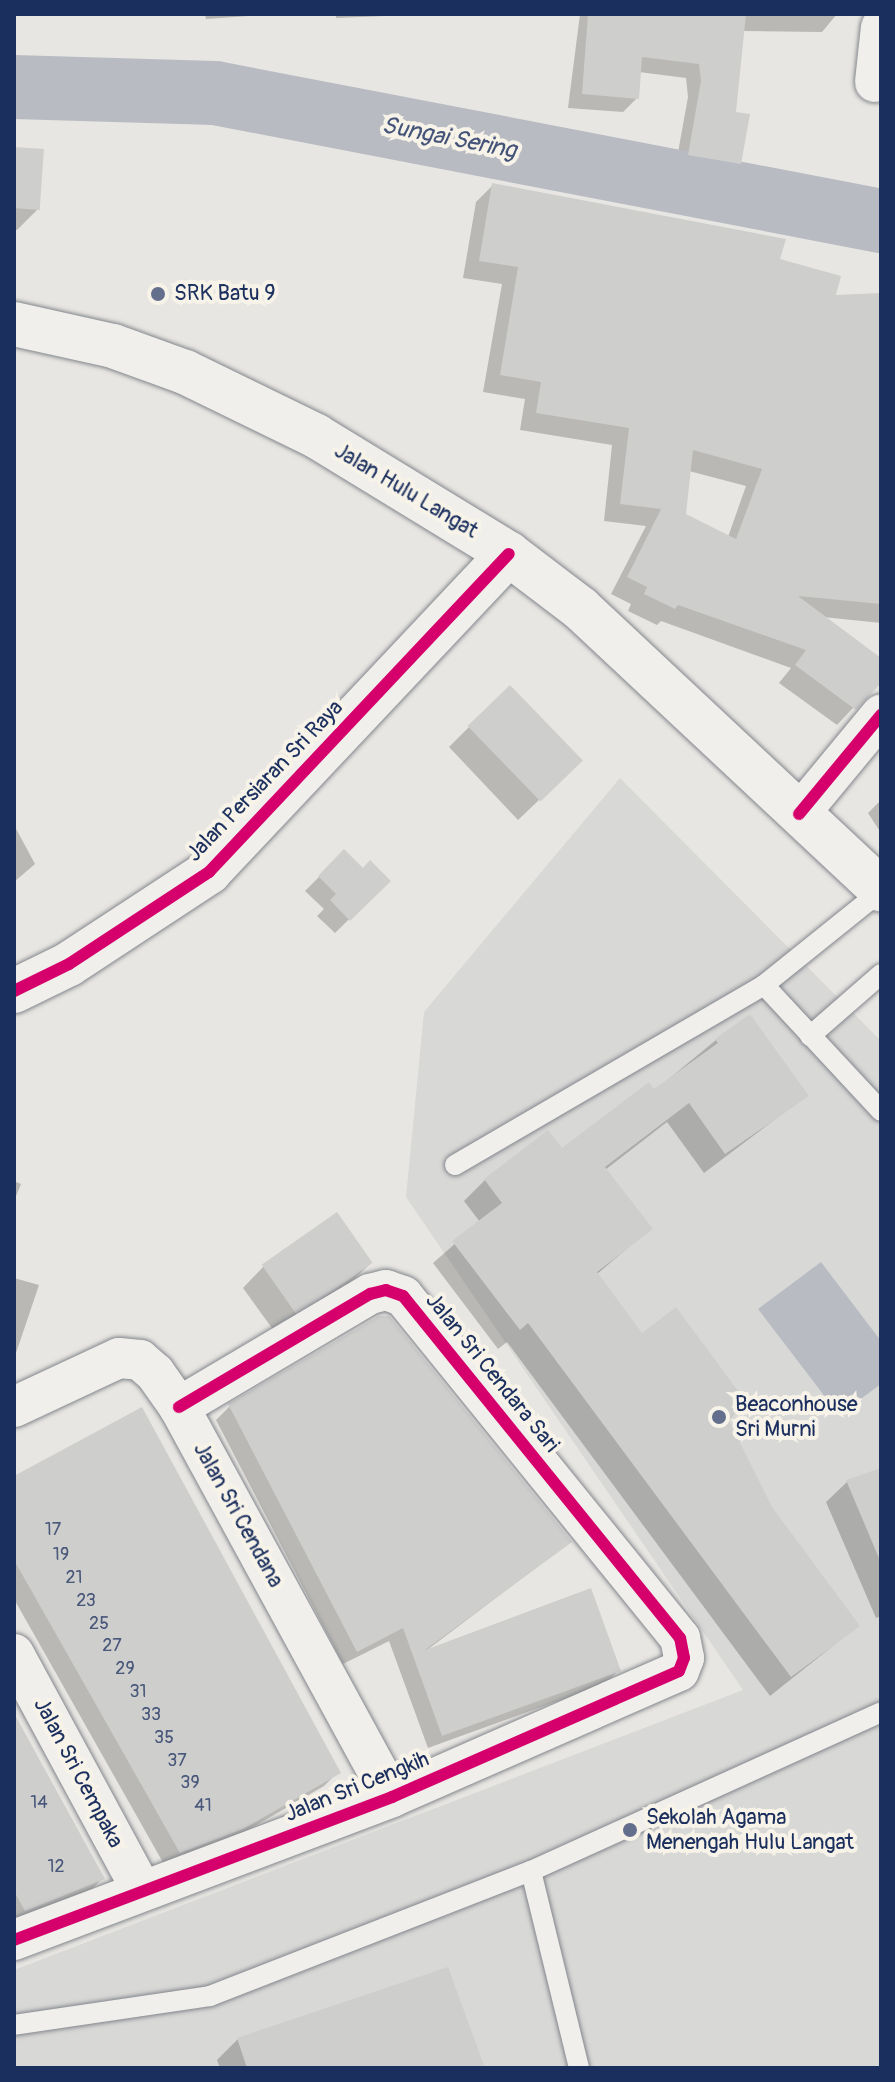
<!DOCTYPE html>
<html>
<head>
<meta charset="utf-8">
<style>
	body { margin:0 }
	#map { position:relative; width:895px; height:2082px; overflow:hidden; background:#e8e6e2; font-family:Pangolin,sans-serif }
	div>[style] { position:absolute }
	.built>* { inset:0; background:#d8d8d6 }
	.water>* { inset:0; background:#b8bbc2 }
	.shadow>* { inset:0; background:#0003 }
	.river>* { height:64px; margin:-32px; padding:0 32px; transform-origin:32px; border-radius:32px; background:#b8bbc2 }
	.building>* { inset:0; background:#cececd; transform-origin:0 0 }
	.roads { filter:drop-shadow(0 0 2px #83868d) drop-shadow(0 0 2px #83868d) }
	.lane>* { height:20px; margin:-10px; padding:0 10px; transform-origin:10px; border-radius:10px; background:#f0efeb }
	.street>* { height:40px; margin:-20px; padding:0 20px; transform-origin:20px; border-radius:20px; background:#f0efeb }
	.secondary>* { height:44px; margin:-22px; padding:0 22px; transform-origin:22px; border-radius:22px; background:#f0efeb }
	.cycleway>* { height:12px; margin:-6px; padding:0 6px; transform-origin:6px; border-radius:6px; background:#d6006c }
	.dots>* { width:22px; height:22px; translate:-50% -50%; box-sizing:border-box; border:4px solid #f7f3e8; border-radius:50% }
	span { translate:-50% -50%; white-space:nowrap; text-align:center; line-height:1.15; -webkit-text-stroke:8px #f7f3e8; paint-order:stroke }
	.number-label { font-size:18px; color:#48577a }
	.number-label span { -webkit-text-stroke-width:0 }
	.poi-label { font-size:22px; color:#1b2f5e }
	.left { translate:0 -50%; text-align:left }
	.street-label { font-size:22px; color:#1b2f5e }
	.water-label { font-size:24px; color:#445378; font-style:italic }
	.frame { position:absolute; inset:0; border:16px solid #1b2f5e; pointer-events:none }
</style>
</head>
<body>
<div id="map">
	<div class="built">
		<div style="clip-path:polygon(620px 778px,881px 1041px,881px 2068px,14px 2068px,14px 1970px,743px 1690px,406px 1197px,424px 1012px)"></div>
	</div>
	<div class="water">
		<div style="clip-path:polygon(821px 1262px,881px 1341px,881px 1384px,839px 1415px,758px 1309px)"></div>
	</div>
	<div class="shadow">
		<div style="clip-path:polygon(205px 14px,276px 14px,206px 19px)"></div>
		<div style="clip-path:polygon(336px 14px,433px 14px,336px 18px)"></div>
		<div style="clip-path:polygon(580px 14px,837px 14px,822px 32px,743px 31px,734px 113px,739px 163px,725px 177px,675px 169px,688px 97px,686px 78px,639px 72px,637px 98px,623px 112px,568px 108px)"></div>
		<div style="clip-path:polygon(14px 149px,38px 209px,17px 230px,14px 230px)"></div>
		<div style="clip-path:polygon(evenodd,493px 185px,778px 261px,833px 297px,881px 295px,881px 623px,823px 617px,881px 660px,881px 678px,837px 725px,779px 683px,791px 668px,661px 621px,657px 625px,628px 611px,631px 604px,611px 594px,646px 526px,604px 521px,612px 445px,520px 430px,525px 399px,483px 392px,502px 284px,463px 278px,476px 202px,493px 185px,689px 471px,746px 486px,728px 537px,684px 515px,689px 471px)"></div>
		<div style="clip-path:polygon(469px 727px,559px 781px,518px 820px,449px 747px)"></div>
		<div style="clip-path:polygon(881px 800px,881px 833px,868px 813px)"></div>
		<div style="clip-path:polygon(14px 825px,35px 864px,14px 882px)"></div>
		<div style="clip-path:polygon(344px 852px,363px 871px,388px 881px,335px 933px,317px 916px,324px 909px,305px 891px)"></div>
		<div style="clip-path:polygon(716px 1040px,806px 1096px,704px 1173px,667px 1122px,605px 1170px,650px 1229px,596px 1275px,642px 1335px,745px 1403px,727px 1421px,770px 1508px,858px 1626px,770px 1696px,507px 1342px,498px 1349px,433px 1263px,480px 1222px,464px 1201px,485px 1180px,548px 1133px,562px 1151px,654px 1091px)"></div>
		<div style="clip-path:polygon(14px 1181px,21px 1184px,14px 1201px)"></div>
		<div style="clip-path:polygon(371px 1263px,350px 1283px,274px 1331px,243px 1288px,263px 1267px)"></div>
		<div style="clip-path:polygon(14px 1278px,39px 1285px,14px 1359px)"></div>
		<div style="clip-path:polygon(230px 1406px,570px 1542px,427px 1650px,619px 1670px,605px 1684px,428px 1748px,389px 1641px,343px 1664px,216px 1420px)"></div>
		<div style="clip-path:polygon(881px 1470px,881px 1616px,876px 1618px,826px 1502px,847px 1482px)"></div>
		<div style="clip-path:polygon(14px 1479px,338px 1772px,324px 1786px,227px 1842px,165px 1866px,14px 1599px)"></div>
		<div style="clip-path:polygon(14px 1718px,103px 1878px,89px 1892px,14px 1923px)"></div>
		<div style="clip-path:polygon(238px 2039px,482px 2068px,220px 2068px,217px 2060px)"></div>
	</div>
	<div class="river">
		<div style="left:14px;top:87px;width:201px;rotate:1.7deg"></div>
		<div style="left:215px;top:93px;width:678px;rotate:10.88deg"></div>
	</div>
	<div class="building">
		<div style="clip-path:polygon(588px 14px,746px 14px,736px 112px,750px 114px,741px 164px,688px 155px,701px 81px,699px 64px,642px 57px,639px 99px,582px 94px)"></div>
		<div style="left:14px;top:147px;width:30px;height:61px;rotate:4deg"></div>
		<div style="clip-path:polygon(evenodd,492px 183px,786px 239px,780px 259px,841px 276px,836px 295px,881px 293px,881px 604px,798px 596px,881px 658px,881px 683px,856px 710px,795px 665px,806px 650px,678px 605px,675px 609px,644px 594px,647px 587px,627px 577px,661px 509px,620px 504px,629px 428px,536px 413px,541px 382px,500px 375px,518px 267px,479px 261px,492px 183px,693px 450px,762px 469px,736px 539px,686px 514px,693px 450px)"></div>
		<div style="left:510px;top:685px;width:105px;height:59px;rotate:46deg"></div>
		<div style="clip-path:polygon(344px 849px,363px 868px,370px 860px,391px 881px,350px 921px,330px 900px,336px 894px,318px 876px)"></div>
		<div style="clip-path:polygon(750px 1014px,809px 1096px,725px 1154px,689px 1103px,605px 1167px,653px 1229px,597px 1272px,642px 1333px,676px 1307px,747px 1403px,728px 1419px,772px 1507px,860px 1626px,791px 1677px,528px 1323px,520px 1330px,452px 1241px,502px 1203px,484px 1179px,548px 1130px,562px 1148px,649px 1082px,654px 1089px,718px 1043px,715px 1039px)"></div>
		<div style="left:337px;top:1212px;width:62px;height:92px;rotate:55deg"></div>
		<div style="clip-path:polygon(379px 1316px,389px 1316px,572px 1542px,425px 1650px,591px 1588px,621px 1671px,442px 1736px,403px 1628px,357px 1652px,228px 1404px)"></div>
		<div style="clip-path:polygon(142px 1407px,341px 1773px,243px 1829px,180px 1853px,14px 1560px,14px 1476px)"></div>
		<div style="clip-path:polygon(881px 1468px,881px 1563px,846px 1480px)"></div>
		<div style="clip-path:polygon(14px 1713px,105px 1879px,25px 1911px,14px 1891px)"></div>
		<div style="clip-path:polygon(448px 1967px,485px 2068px,247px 2068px,237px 2038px)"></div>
	</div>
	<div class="roads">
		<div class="lane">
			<div style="left:764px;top:985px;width:172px;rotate:47.1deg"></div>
			<div style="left:810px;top:1036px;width:94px;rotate:-41.1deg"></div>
			<div style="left:455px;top:1165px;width:358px;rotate:-30.2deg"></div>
			<div style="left:764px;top:985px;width:150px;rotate:-38.8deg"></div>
			<div style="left:531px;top:1871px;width:203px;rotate:76.3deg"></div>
			<div style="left:14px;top:2025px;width:198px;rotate:-8.4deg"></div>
			<div style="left:210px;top:1996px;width:344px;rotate:-21.3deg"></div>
			<div style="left:531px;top:1871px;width:384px;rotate:-24.4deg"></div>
		</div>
		<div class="street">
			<div style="left:875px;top:82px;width:55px;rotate:-83.8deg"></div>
			<div style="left:799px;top:814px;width:129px;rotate:-50.4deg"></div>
			<div style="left:14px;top:1407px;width:116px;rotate:-25deg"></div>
			<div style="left:119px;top:1358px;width:21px;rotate:5deg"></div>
			<div style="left:140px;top:1360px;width:20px;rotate:41deg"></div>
			<div style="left:155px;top:1373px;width:42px;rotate:54.8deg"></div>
			<div style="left:179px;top:1407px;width:444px;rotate:61.4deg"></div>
			<div style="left:14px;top:1654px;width:269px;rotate:61.6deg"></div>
			<div style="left:14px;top:1940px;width:404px;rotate:-20.7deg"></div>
			<div style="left:392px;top:1797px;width:313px;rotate:-23.7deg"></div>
			<div style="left:679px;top:1671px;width:14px;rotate:-69deg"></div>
			<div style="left:684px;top:1658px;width:20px;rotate:-101deg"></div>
			<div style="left:680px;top:1638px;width:440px;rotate:-129deg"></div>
			<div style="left:403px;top:1296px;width:18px;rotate:-161deg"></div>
			<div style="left:386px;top:1290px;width:16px;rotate:166deg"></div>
			<div style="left:370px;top:1294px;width:222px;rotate:149.4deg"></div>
		</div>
		<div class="secondary">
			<div style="left:14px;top:324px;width:101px;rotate:12.5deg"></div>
			<div style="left:113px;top:346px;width:77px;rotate:19.9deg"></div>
			<div style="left:185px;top:372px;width:146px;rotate:26deg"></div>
			<div style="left:316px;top:436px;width:226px;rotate:31.4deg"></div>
			<div style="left:509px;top:554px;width:89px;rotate:37.3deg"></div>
			<div style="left:580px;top:608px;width:412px;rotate:43.1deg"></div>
			<div style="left:14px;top:991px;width:61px;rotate:-26.1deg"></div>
			<div style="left:69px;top:964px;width:168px;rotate:-33.3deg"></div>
			<div style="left:209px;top:872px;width:437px;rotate:-46.7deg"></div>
		</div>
	</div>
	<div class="cycleway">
		<div style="left:799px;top:814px;width:129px;rotate:-50.4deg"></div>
		<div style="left:14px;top:991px;width:61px;rotate:-26.1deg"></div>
		<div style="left:69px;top:964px;width:168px;rotate:-33.3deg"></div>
		<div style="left:209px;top:872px;width:437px;rotate:-46.7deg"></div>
		<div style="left:14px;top:1940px;width:404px;rotate:-20.7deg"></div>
		<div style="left:392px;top:1797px;width:313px;rotate:-23.7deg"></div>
		<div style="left:679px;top:1671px;width:14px;rotate:-69deg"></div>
		<div style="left:684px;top:1658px;width:20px;rotate:-101deg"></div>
		<div style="left:680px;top:1638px;width:440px;rotate:-129deg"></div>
		<div style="left:403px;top:1296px;width:18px;rotate:-161deg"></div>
		<div style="left:386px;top:1290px;width:16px;rotate:166deg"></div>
		<div style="left:370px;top:1294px;width:222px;rotate:149.4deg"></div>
	</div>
	<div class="dots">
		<div style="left:158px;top:294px;background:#636f8c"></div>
		<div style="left:719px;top:1417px;background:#636f8c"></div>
		<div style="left:630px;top:1830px;background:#636f8c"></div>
	</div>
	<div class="number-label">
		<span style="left:53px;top:1530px">17</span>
		<span style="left:61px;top:1555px">19</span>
		<span style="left:74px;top:1578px">21</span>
		<span style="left:86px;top:1601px">23</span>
		<span style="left:99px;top:1624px">25</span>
		<span style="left:112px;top:1646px">27</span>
		<span style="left:125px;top:1669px">29</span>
		<span style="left:138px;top:1692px">31</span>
		<span style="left:151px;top:1715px">33</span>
		<span style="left:164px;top:1738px">35</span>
		<span style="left:177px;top:1761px">37</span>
		<span style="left:190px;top:1783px">39</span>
		<span style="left:39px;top:1803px">14</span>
		<span style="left:203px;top:1806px">41</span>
		<span style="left:56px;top:1867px">12</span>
	</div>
	<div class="poi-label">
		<span class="left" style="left:174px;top:294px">SRK Batu 9</span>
		<span class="left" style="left:735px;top:1417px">Beaconhouse<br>Sri Murni</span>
		<span class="left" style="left:646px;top:1830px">Sekolah Agama<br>Menengah Hulu Langat</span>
	</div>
	<div class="street-label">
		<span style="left:406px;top:491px;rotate:31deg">Jalan Hulu Langat</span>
		<span style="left:265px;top:781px;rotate:-46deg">Jalan Persiaran Sri Raya</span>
		<span style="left:492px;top:1373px;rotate:51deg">Jalan Sri Cendara Sari</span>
		<span style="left:238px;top:1515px;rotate:61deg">Jalan Sri Cendana</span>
		<span style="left:78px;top:1773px;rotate:62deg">Jalan Sri Cempaka</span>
		<span style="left:357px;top:1787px;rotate:-22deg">Jalan Sri Cengkih</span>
	</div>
	<div class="water-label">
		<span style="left:449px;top:138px;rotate:11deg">Sungai Sering</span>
	</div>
	<div class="frame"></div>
</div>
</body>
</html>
